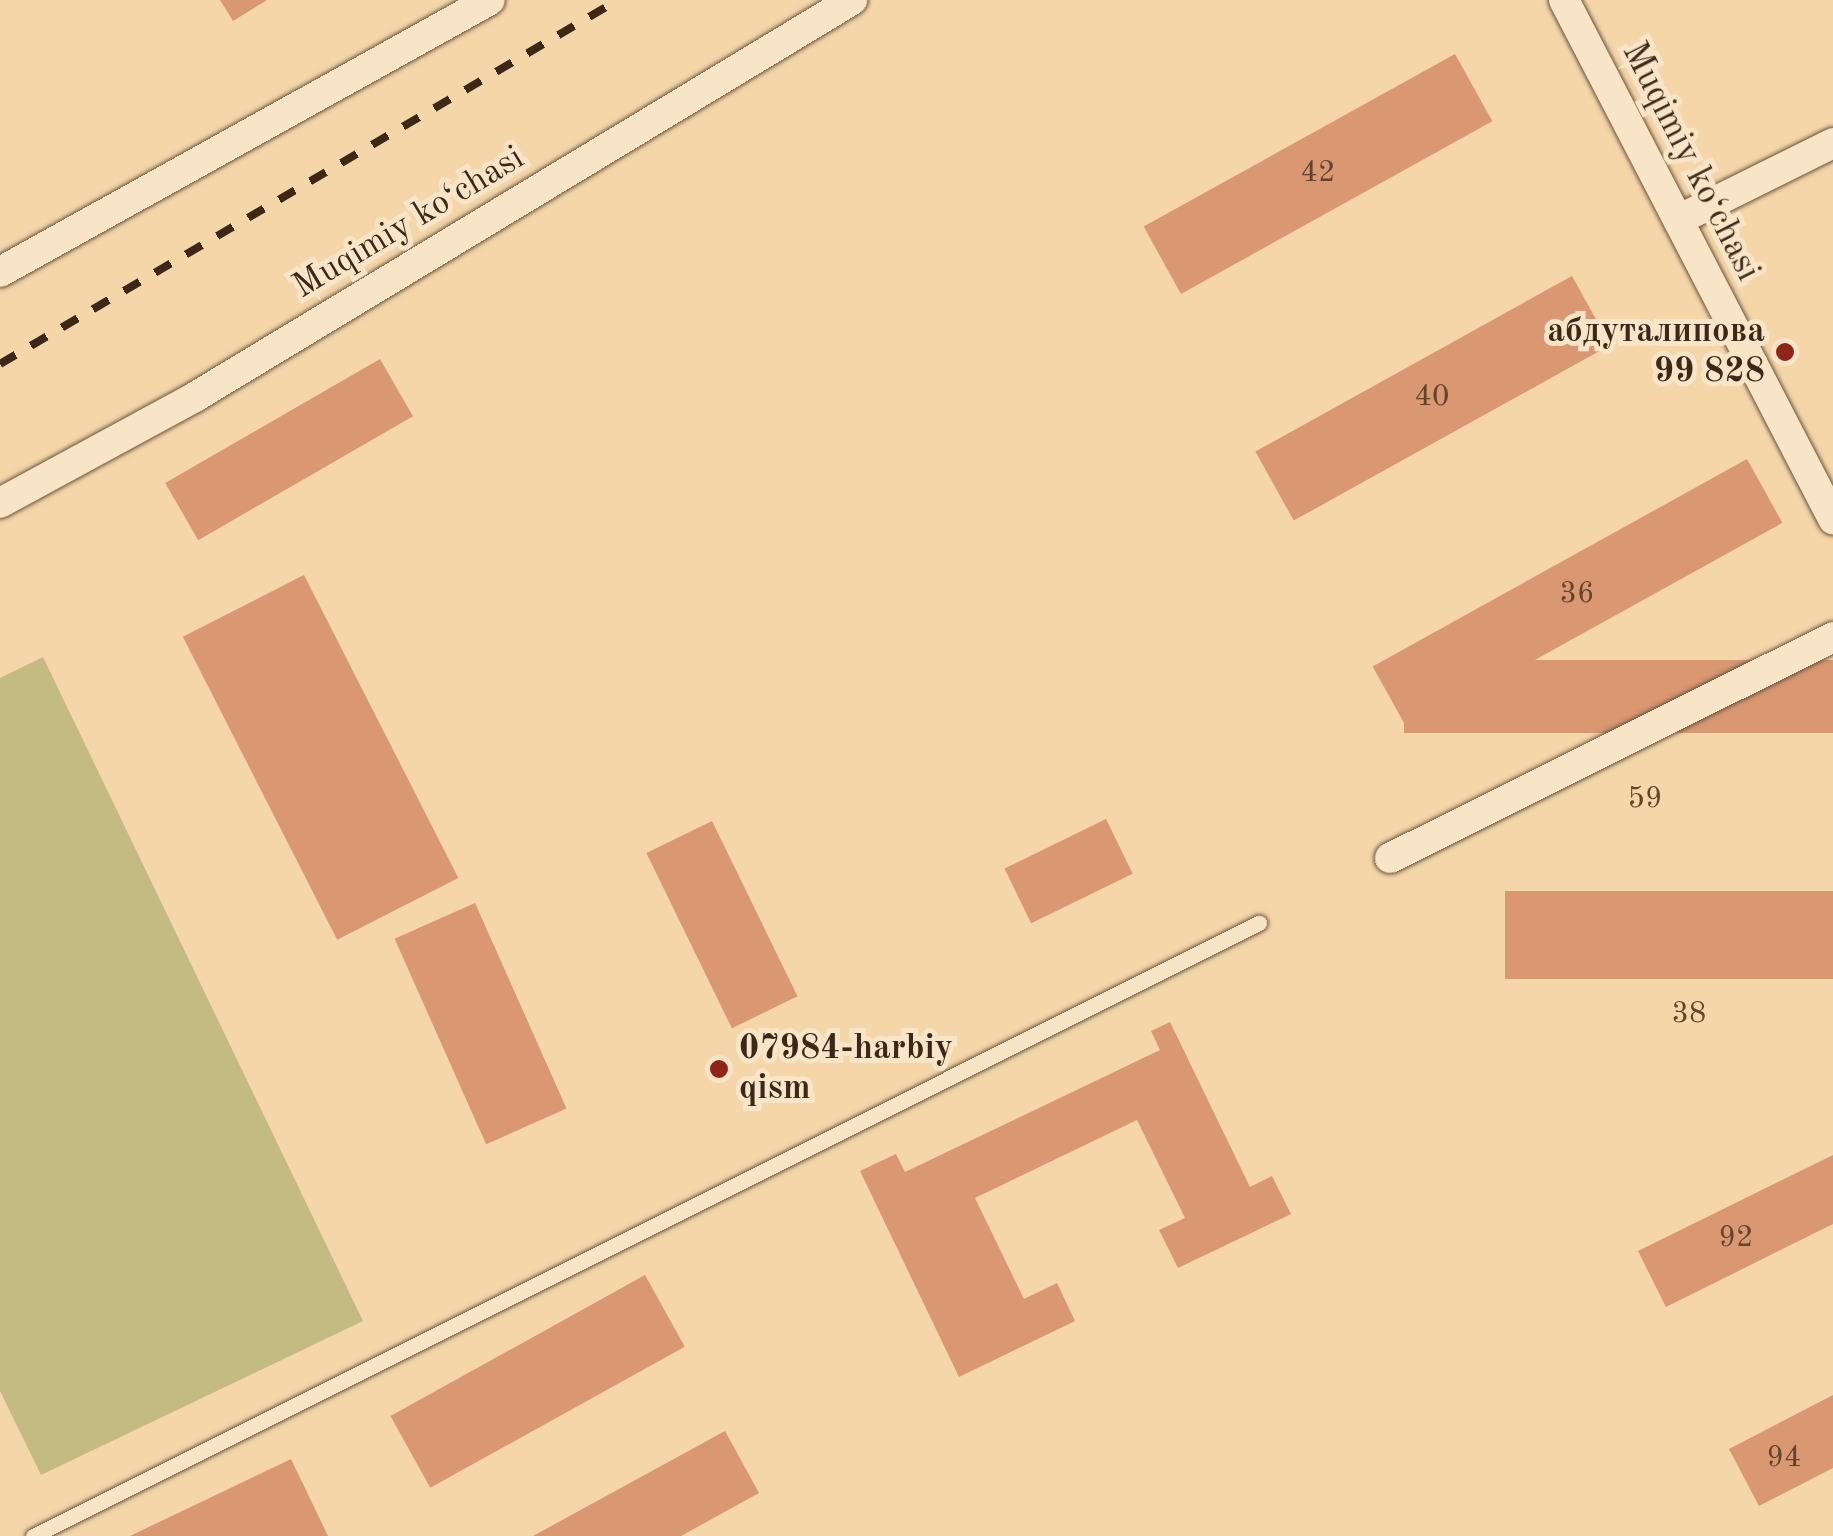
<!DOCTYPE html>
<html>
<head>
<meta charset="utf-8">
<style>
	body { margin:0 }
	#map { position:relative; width:1833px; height:1536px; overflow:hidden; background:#f5d6a9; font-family:"Old Standard TT",serif }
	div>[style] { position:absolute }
	.green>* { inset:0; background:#c4bb82 }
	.building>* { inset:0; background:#d99772; transform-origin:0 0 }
	.roads { filter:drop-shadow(0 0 2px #6a543c) drop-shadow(0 0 2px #6a543c) }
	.service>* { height:15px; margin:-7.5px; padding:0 7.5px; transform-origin:7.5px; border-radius:7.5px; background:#f8e4c7 }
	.minor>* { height:30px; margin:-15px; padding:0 15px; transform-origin:15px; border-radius:15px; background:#f8e4c7 }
	.rail>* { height:8px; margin-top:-4px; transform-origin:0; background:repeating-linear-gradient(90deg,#3b2818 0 18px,transparent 0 36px) }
	.dots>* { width:28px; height:28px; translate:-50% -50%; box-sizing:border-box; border:5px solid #f8e4c7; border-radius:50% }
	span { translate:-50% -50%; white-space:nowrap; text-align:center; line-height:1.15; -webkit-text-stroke:10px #f8e4c7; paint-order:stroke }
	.number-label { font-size:30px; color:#62442e }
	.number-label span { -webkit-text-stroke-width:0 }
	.street-label { font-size:35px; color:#3b2818 }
	.poi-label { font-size:35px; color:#3b2818; font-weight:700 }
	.right { translate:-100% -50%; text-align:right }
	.left { translate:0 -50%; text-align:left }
</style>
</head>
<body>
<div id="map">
	<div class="green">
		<div style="clip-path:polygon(43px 657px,363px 1321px,41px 1475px,0 1391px,0 678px)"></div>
	</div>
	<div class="building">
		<div style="clip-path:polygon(220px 0,267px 0,233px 21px)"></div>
		<div style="left:1455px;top:54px;width:77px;height:356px;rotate:61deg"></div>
		<div style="left:1572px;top:276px;width:79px;height:362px;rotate:61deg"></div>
		<div style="left:380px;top:359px;width:66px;height:248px;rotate:60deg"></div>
		<div style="left:1747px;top:459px;width:73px;height:428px;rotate:61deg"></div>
		<div style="left:304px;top:575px;width:340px;height:136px;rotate:63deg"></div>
		<div style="left:1833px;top:660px;width:73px;height:429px;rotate:90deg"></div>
		<div style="left:1106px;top:819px;width:61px;height:113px;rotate:64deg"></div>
		<div style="left:712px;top:821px;width:195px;height:73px;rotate:64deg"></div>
		<div style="left:1833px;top:891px;width:88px;height:328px;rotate:90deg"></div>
		<div style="left:475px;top:903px;width:225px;height:88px;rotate:66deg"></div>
		<div style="clip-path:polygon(1170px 1022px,1250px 1187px,1272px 1176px,1291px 1214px,1178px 1268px,1159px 1230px,1185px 1218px,1137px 1120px,975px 1198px,1024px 1299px,1057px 1283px,1075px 1321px,959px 1377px,860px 1171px,896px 1154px,905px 1172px,1160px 1050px,1151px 1031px)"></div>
		<div style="clip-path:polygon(1833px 1155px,1833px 1224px,1666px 1307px,1638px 1251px)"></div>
		<div style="left:645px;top:1275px;width:82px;height:291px;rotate:61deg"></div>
		<div style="clip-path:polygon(1833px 1395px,1833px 1468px,1759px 1506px,1729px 1449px)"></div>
		<div style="clip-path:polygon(725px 1431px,759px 1493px,681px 1536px,533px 1536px)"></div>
		<div style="clip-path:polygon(291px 1459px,328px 1536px,130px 1536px)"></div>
	</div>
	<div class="roads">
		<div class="service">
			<div style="left:33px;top:1536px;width:1371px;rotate:-26.57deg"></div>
		</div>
		<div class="minor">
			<div style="left:1564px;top:0;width:585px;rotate:62.6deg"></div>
			<div style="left:1678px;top:220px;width:173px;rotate:-26.4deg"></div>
			<div style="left:0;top:272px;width:560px;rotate:-29.03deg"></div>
			<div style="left:0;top:503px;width:222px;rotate:-28.5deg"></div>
			<div style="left:195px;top:397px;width:768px;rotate:-31.14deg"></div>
			<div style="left:1390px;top:858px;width:495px;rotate:-26.5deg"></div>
		</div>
	</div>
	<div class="rail">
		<div style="left:0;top:364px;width:717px;rotate:-30.5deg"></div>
	</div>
	<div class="dots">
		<div style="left:1785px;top:352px;background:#8f2418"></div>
		<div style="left:719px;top:1069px;background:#8f2418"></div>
	</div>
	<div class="number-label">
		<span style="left:1318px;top:173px">42</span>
		<span style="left:1432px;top:397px">40</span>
		<span style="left:1577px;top:594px">36</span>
		<span style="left:1645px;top:799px">59</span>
		<span style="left:1689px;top:1014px">38</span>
		<span style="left:1736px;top:1238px">92</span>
		<span style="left:1784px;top:1458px">94</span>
	</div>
	<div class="street-label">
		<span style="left:1690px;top:162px;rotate:63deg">Muqimiy ko‘chasi</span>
		<span style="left:409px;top:223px;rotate:-31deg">Muqimiy ko‘chasi</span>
	</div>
	<div class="poi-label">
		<span class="right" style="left:1765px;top:352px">абдуталипова<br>99 828</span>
		<span class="left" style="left:739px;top:1069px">07984-harbiy<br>qism</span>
	</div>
</div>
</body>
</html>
